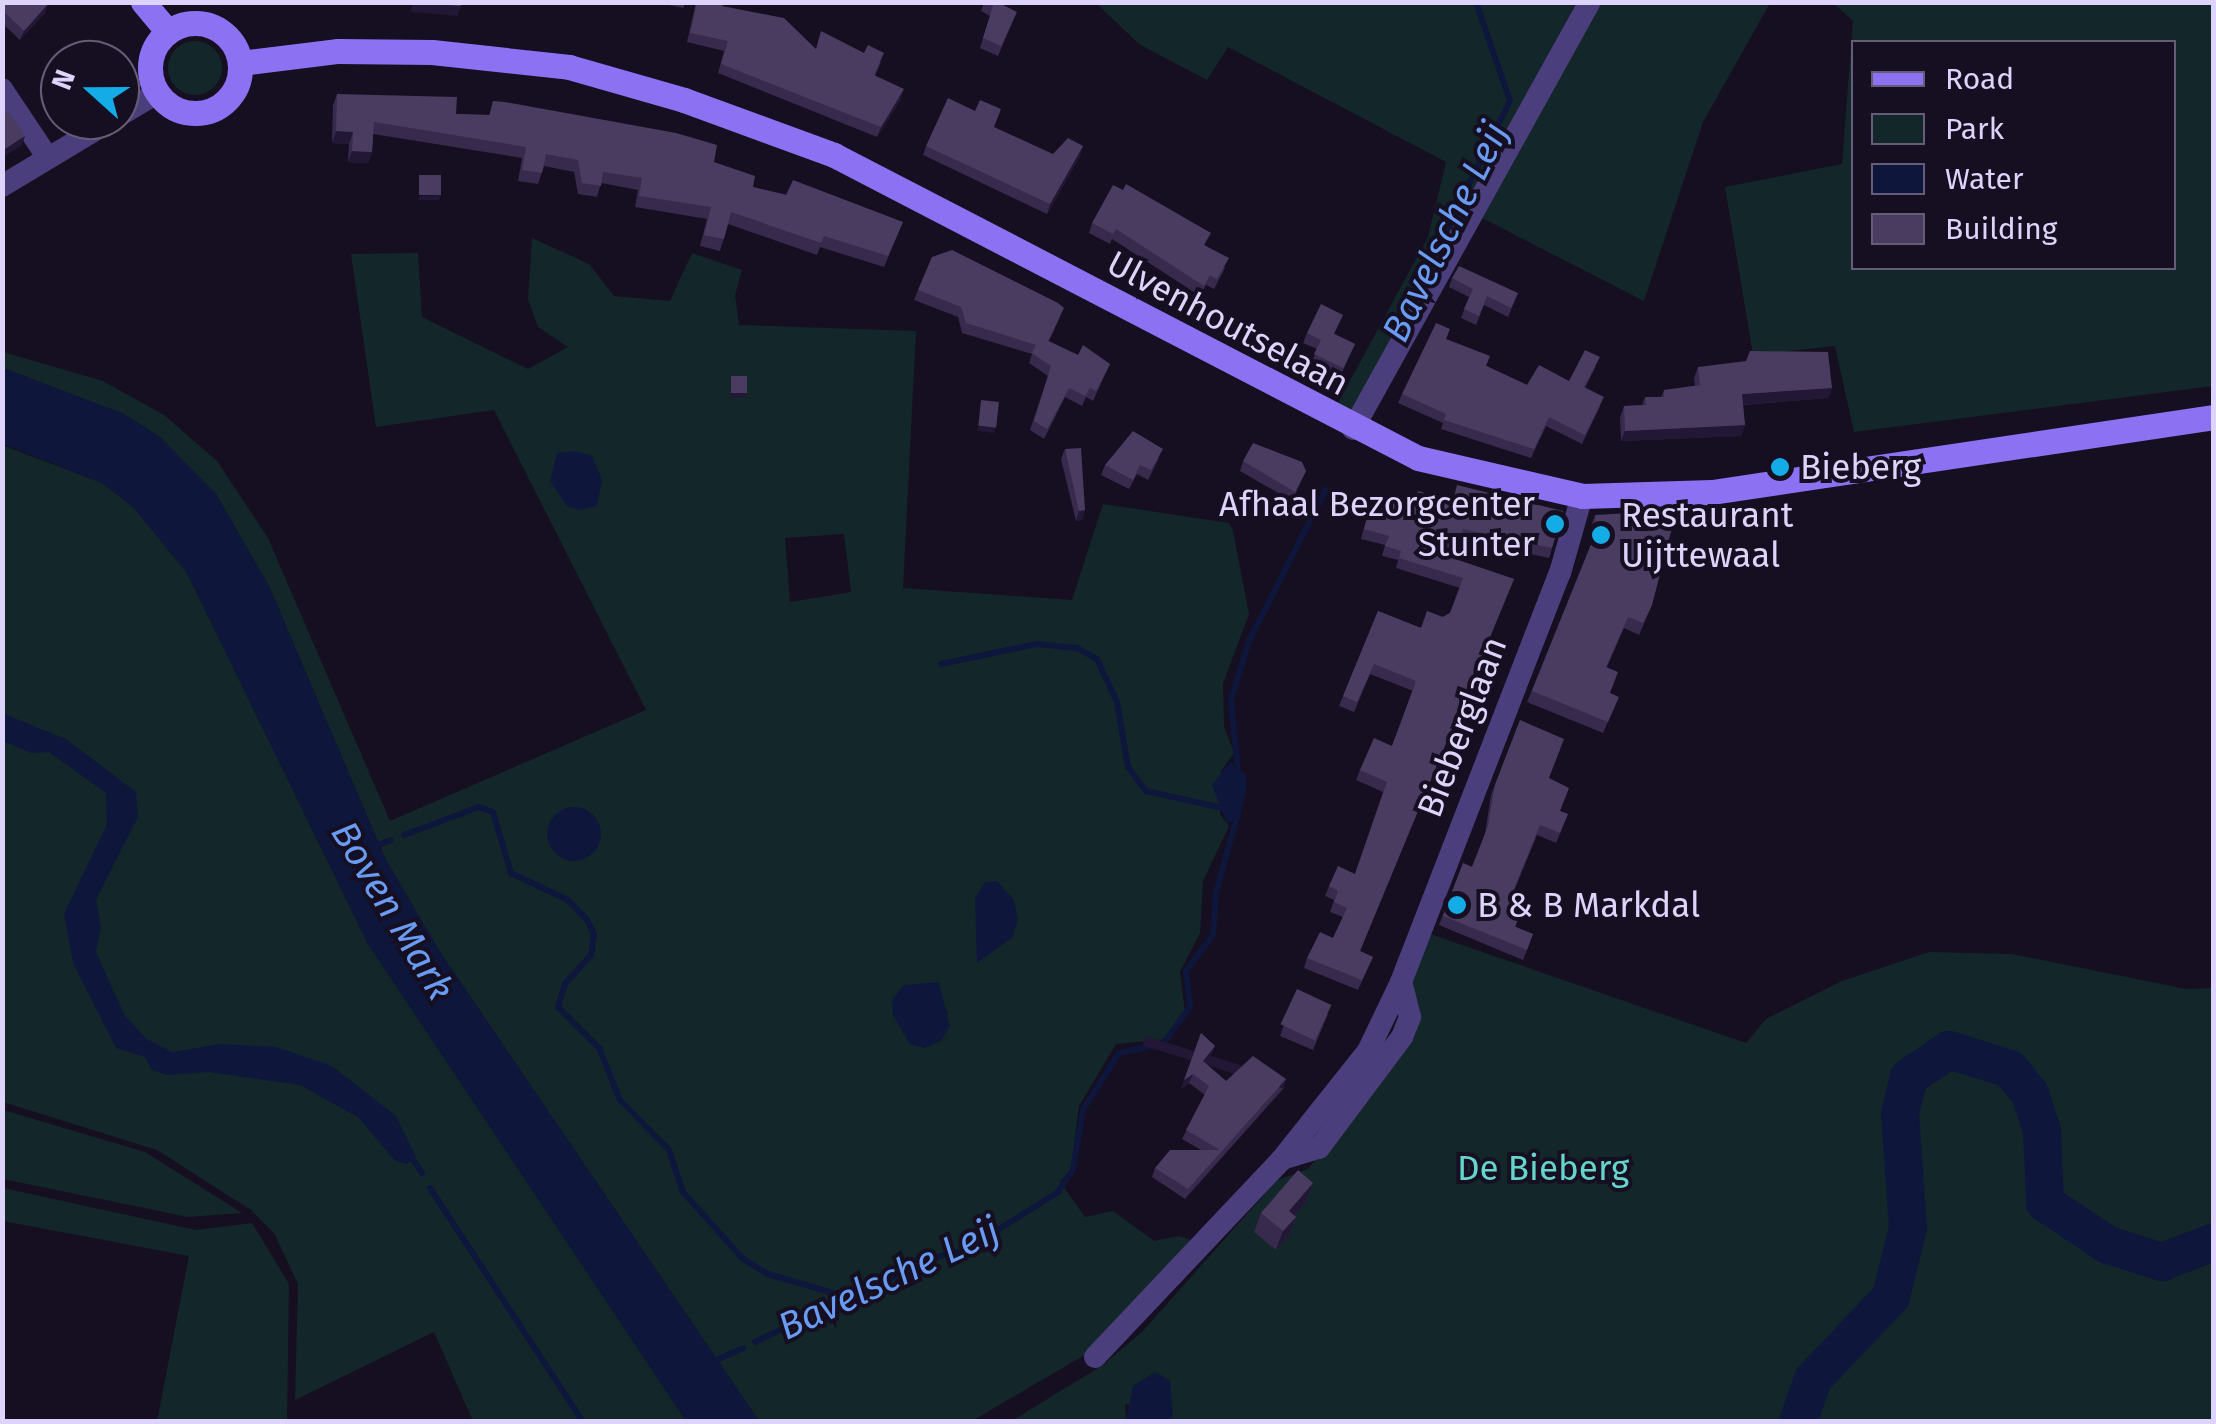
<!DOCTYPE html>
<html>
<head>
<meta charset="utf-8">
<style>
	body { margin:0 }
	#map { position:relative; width:2216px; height:1424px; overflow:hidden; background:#150f21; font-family:"Fira Sans",sans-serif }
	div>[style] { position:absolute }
	.green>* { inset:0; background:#13272a }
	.round { border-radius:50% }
	.water>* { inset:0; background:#0e163b }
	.stream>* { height:6px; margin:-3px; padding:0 3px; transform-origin:3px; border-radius:3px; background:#0e163b }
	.river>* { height:38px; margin:-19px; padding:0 19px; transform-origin:19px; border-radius:19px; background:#0e163b }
	.minor>* { height:22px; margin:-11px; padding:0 11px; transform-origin:11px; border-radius:11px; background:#4b3e7c }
	.secondary>* { height:25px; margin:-12.5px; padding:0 12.5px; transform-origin:12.5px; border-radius:12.5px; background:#8c72f3 }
	.secondary>.ring { margin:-12.5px; padding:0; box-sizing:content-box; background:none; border:25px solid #8c72f3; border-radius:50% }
	.wall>* { inset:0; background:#372a4d }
	.shaded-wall>* { inset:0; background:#221734; transform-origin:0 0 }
	.building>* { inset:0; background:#493c60; transform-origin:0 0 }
	.dots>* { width:28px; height:28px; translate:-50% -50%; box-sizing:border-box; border:5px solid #150f21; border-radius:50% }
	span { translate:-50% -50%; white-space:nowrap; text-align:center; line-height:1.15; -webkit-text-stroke:8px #150f21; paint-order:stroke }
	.street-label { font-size:35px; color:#ded3fb }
	.poi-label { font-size:35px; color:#ded3fb }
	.left { translate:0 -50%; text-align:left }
	.right { translate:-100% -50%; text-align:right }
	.park-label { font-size:35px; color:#65d5cc }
	.water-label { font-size:38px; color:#6a9bf2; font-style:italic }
	.frame { position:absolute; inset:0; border:5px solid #ded3fb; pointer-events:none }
	.legend { position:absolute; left:1851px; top:40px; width:325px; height:230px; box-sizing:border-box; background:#150f21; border:2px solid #655d78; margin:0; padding:12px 18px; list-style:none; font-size:30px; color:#ded3fb }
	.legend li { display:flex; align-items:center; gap:20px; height:50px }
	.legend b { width:50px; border:2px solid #655d78 }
	.north { position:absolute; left:40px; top:40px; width:100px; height:100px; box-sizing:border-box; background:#150f21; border:2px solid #655d78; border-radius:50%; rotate:291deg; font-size:28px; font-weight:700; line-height:40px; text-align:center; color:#ded3fb }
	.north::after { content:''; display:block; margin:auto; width:35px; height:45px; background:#14ace6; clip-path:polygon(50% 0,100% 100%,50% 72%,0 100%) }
</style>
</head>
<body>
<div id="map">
	<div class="green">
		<div style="clip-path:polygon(1096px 3px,1576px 3px,1353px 411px,1338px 403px,1428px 237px,1446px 162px,1228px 47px,1207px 80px,1139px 44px)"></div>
		<div style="clip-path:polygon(1599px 3px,1770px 3px,1703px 122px,1644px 301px,1482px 218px)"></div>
		<div style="clip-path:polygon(evenodd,1833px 3px,2213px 3px,2213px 386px,1854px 432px,1835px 346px,1753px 355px,1725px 187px,1842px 164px,1853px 21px,1833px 3px,1854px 42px,2174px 42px,2174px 268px,1854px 268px,1854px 42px)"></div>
		<div class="round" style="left:168px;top:41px;width:54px;height:54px"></div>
		<div style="clip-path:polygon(evenodd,532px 238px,589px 264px,614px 296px,670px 301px,692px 253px,742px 270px,735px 295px,739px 325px,916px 331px,903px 588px,1072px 600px,1103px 504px,1229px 523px,1233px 531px,1249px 614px,1223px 683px,1224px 727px,1234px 753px,1221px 771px,1220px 814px,1229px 826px,1203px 881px,1200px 933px,1180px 972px,1185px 1012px,1168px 1039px,1116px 1044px,1079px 1106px,1071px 1169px,1060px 1182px,1085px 1217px,1113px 1211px,1154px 1241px,1179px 1236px,1197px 1242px,1088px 1353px,972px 1421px,759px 1421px,440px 952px,385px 858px,269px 586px,216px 494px,160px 437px,124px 414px,3px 368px,3px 352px,103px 381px,164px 415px,217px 461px,268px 538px,390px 821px,646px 710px,494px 410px,376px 427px,351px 254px,418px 253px,422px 317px,528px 369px,568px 347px,538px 327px,528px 299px,532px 238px,844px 534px,851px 592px,790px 602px,785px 538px,844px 534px,532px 238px,939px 993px,948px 1014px,902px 1034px,939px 993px)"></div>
		<div style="clip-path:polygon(2px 445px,102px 483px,134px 508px,187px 573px,368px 944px,686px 1421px,473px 1421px,434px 1332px,295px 1400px,298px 1284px,274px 1233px,251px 1210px,157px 1150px,3px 1102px)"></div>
		<div style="clip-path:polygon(1430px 934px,1746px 1043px,1766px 1019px,1842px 981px,1929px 952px,2012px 954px,2186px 989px,2213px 988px,2213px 1421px,1168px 1422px,1173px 1415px,1125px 1404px,1126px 1421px,1010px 1422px,1103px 1365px,1143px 1331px,1277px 1180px,1308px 1169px,1402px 1051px,1405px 994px)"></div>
		<div style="clip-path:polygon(3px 1110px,145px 1152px,242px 1213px,188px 1217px,3px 1179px)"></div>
		<div style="clip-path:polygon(3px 1188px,196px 1230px,252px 1223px,289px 1284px,287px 1421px,157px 1421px,189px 1256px,3px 1221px)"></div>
	</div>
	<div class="water">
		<div style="clip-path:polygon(3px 368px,124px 414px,160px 437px,216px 494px,269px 586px,385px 858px,440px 952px,759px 1421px,686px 1421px,368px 944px,187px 573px,134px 508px,102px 483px,3px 444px)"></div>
		<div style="clip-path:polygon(575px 451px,592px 456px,602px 480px,597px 506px,579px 510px,567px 506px,550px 481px,557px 453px)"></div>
		<div style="clip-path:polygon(2px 713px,66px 739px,136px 792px,138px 817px,96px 900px,101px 927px,96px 952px,125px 1016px,147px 1039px,172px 1052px,221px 1044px,277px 1047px,332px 1066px,396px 1116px,416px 1157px,407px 1164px,395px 1161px,359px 1118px,300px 1085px,209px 1072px,167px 1075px,152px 1070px,145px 1057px,116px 1048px,73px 963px,64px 914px,107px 824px,106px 793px,49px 752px,31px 753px,3px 741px)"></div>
		<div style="clip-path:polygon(1230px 762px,1246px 775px,1246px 794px,1239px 817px,1227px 824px,1212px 785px)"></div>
		<div class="round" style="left:547px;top:807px;width:54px;height:54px"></div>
		<div style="clip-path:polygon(997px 881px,1014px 900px,1018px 921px,1012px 938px,977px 963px,975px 898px,985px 882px)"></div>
		<div style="clip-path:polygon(939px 982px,950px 1026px,941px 1041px,924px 1048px,910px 1044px,893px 1015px,892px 1000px,904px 985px)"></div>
		<div style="clip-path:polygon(1155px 1372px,1170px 1380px,1173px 1415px,1168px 1421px,1126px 1421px,1133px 1386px)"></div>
	</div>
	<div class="stream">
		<div style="left:1411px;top:302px;width:224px;rotate:-63.8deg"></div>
		<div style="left:1510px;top:101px;width:105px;rotate:-109deg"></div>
		<div style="left:941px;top:664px;width:98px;rotate:-11.8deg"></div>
		<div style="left:1037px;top:644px;width:40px;rotate:5.7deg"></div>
		<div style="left:1077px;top:648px;width:23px;rotate:29deg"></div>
		<div style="left:1097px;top:659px;width:47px;rotate:65.1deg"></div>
		<div style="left:1117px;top:702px;width:66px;rotate:80.4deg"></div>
		<div style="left:1128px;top:767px;width:30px;rotate:53deg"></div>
		<div style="left:1146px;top:791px;width:79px;rotate:12.4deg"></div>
		<div style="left:1238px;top:771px;width:71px;rotate:-95.6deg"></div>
		<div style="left:1231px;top:700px;width:62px;rotate:-73deg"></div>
		<div style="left:1249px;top:641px;width:170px;rotate:-63.1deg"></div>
		<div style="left:404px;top:835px;width:80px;rotate:-20.5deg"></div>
		<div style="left:479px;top:807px;width:15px;rotate:20deg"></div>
		<div style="left:493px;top:812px;width:64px;rotate:73.6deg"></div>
		<div style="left:511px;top:873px;width:63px;rotate:25.3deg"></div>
		<div style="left:568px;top:900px;width:28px;rotate:46deg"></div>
		<div style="left:587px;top:920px;width:16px;rotate:63deg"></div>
		<div style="left:594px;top:934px;width:21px;rotate:98deg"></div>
		<div style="left:591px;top:955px;width:39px;rotate:132deg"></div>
		<div style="left:565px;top:984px;width:24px;rotate:107deg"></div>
		<div style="left:558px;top:1007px;width:58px;rotate:45deg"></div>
		<div style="left:599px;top:1048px;width:56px;rotate:68deg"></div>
		<div style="left:620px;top:1100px;width:70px;rotate:45.6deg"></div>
		<div style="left:669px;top:1150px;width:44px;rotate:71.6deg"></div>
		<div style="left:683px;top:1192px;width:89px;rotate:48.2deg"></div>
		<div style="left:742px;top:1258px;width:31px;rotate:32deg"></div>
		<div style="left:768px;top:1274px;width:82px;rotate:16.2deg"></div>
		<div style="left:373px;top:847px;width:19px;rotate:-21deg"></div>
		<div style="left:409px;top:1153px;width:24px;rotate:57deg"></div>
		<div style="left:430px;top:1188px;width:280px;rotate:56.8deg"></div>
		<div style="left:755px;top:1342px;width:103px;rotate:-25.8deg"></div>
		<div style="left:848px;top:1297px;width:15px"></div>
		<div style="left:863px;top:1297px;width:63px;rotate:-33.9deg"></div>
		<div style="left:915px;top:1262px;width:52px;rotate:-13.2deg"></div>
		<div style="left:966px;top:1250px;width:109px;rotate:-32.2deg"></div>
		<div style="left:1058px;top:1192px;width:27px;rotate:-56deg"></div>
		<div style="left:1073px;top:1170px;width:61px;rotate:-80.5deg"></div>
		<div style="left:1083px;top:1110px;width:67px;rotate:-57.7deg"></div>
		<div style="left:1119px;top:1053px;width:45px;rotate:-11.6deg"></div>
		<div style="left:1163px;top:1044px;width:46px;rotate:-53.9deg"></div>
		<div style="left:1190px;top:1007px;width:36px;rotate:-96deg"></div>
		<div style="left:1186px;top:971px;width:45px;rotate:-53.1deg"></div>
		<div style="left:1213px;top:935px;width:42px;rotate:-85.9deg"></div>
		<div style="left:1216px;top:893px;width:87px;rotate:-74.7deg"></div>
		<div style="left:712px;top:1362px;width:34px;rotate:-24deg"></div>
	</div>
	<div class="river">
		<div style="left:1798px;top:1422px;width:46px;rotate:-70.8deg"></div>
		<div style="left:1813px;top:1379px;width:113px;rotate:-46.4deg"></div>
		<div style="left:1891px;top:1297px;width:71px;rotate:-76.2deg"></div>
		<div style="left:1908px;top:1228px;width:115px;rotate:-94deg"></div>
		<div style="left:1900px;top:1113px;width:37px;rotate:-76deg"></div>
		<div style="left:1909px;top:1077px;width:48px;rotate:-34deg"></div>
		<div style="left:1949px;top:1050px;width:64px;rotate:17.3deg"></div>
		<div style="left:2010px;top:1069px;width:32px;rotate:51deg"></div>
		<div style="left:2030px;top:1094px;width:38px;rotate:72deg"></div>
		<div style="left:2042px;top:1130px;width:73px;rotate:87.6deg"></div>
		<div style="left:2045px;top:1203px;width:76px;rotate:33.7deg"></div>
		<div style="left:2108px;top:1245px;width:57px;rotate:17.5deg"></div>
		<div style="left:2162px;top:1262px;width:56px;rotate:-21deg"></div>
	</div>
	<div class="minor">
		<div style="left:2px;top:89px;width:83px;rotate:56.3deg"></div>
		<div style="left:120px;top:115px;width:43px;rotate:-30.7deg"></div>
		<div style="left:2px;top:186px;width:128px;rotate:-31deg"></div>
		<div style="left:1353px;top:429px;width:488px;rotate:-61deg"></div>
		<div style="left:1282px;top:1159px;width:39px;rotate:-17deg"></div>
		<div style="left:1319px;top:1148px;width:139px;rotate:-53.2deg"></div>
		<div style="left:1402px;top:1037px;width:22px;rotate:-68deg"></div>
		<div style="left:1410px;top:1017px;width:36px;rotate:-104deg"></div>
		<div style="left:1095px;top:1357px;width:272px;rotate:-46.6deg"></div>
		<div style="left:1282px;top:1159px;width:138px;rotate:-51.5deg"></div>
		<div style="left:1368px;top:1051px;width:76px;rotate:-64.4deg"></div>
		<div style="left:1401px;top:982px;width:439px;rotate:-68.8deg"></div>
		<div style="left:1560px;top:573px;width:80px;rotate:-74.1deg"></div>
	</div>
	<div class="secondary">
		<div style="left:143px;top:2px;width:39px;rotate:50deg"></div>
		<div class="ring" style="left:150px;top:23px;width:65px;height:65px"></div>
		<div style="left:240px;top:63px;width:99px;rotate:-7deg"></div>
		<div style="left:338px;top:51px;width:94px;rotate:0.6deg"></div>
		<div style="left:432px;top:52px;width:138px;rotate:6.2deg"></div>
		<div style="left:569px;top:67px;width:120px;rotate:16deg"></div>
		<div style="left:684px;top:100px;width:160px;rotate:20.1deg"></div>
		<div style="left:834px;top:155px;width:658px;rotate:27.42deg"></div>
		<div style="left:1418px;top:458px;width:168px;rotate:13deg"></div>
		<div style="left:1582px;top:496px;width:130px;rotate:-1.8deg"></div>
		<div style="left:1712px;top:492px;width:508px;rotate:-8.5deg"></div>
	</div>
	<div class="wall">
		<div style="clip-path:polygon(2px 2px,48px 4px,45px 13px,20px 40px,2px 23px)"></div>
		<div style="clip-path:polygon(656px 2px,686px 2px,683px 8px)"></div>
		<div style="clip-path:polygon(696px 2px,723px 2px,722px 6px,815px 49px,881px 62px,875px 76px,901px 99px,877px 137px,718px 73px,724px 51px,687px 42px)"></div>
		<div style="clip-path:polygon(984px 2px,1002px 2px,1001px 4px,1013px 21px,998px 56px,980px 48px,990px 16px,981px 11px)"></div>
		<div style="clip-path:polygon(337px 94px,456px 114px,489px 115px,493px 101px,714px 162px,753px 187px,903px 222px,884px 267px,820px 247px,817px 255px,728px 224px,720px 251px,700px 246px,707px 219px,635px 207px,638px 190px,601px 183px,597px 197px,578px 194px,574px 172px,544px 166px,538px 184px,518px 181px,522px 158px,373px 134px,372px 152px,368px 163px,348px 162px,349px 144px,332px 143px,333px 105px)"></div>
		<div style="clip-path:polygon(926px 146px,1053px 154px,1083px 146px,1080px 156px,1047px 214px,923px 155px)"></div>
		<div style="clip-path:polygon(1092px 223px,1206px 246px,1225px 268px,1214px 289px,1206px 285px,1200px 296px,1112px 239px,1110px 244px,1089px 233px)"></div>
		<div style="clip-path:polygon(932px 257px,1060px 317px,1049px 341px,1078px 355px,1110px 364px,1093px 401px,1086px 397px,1082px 406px,1065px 397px,1044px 439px,1030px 430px,1048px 376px,1029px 363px,1032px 354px,962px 333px,958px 317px,914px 300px)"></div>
		<div style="clip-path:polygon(1452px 278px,1518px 293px,1508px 317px,1484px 305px,1476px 325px,1461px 318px,1469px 297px,1449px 287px)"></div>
		<div style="clip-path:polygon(1307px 333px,1335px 334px,1355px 344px,1340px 377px,1311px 364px,1317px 349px,1303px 343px)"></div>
		<div style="clip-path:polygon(1446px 340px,1487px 366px,1527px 385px,1569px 381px,1596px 366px,1585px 388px,1600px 406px,1582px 444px,1546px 426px,1531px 458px,1441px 429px,1443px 423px,1398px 403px,1402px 394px)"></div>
		<div style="clip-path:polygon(1698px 367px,1832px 388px,1828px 398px,1743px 405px,1745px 425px,1741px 436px,1621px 441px,1620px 417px,1624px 406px,1642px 405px,1645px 397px,1661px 397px,1664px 390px,1695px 386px,1694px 378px)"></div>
		<div style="clip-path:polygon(1065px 449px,1085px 510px,1082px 520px,1076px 521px,1061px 459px)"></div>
		<div style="clip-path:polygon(1159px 458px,1148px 480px,1137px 474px,1129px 489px,1101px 475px,1105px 465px)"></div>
		<div style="clip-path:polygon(1243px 461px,1306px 471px,1292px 501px,1240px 471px)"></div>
		<div style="clip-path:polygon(1370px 505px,1413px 507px,1552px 548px,1549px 558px,1460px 539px,1455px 559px,1514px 579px,1360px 951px,1373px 957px,1358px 990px,1304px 968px,1307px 958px,1333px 938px,1343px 917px,1330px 912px,1334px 900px,1325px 896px,1329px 886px,1355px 874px,1383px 792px,1356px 780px,1360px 770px,1392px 746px,1413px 691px,1370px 674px,1354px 712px,1339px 706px,1378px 611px,1421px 628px,1450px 613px,1460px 588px,1396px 568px,1398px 560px,1382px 556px,1385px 545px,1361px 539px)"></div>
		<div style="clip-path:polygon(1595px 515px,1652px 605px,1639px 635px,1624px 628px,1607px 667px,1610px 693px,1614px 708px,1603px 733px,1527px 702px,1592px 542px,1591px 526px)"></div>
		<div style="clip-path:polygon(1520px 720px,1549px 778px,1560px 811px,1568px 814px,1556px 843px,1537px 835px,1512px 896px,1516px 927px,1533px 934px,1523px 960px,1439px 925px,1463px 863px,1472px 867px,1485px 834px,1491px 795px)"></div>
		<div style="clip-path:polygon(1297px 989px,1328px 1014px,1313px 1050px,1280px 1036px)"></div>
		<div style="clip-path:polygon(1201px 1033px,1215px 1046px,1211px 1055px,1205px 1063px,1226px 1081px,1286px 1079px,1283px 1089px,1185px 1199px,1152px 1177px,1155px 1168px,1201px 1150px,1182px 1139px,1205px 1095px,1189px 1083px,1181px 1089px)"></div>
		<div style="clip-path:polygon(1313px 1183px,1306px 1202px,1294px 1216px,1296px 1217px,1289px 1236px,1276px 1250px,1254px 1232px,1261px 1213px)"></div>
	</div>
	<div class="shaded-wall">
		<div style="clip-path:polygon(413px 2px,463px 2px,457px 16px,410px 12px)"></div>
		<div style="clip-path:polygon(48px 4px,45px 13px,20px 40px,24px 31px)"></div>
		<div style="clip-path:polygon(904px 89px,901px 99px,877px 137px,881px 127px)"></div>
		<div style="clip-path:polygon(336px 131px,353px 132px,349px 144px,332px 143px)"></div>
		<div style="clip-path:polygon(25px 136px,22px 145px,2px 158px,2px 151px)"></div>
		<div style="clip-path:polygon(1083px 146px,1080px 156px,1047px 214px,1050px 204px)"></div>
		<div style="clip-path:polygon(352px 151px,372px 152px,368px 163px,348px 162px)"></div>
		<div style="clip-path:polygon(441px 195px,439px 200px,418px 200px,420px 196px)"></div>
		<div style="clip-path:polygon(1832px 388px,1828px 398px,1738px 405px,1742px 394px)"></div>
		<div style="clip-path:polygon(748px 392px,746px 397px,730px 398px,731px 393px)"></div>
		<div style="clip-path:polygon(1745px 425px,1741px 436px,1621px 441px,1625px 431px)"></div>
		<div style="left:978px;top:426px;width:17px;height:5px;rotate:7deg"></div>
		<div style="clip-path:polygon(1085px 510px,1082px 520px,1076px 521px,1079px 511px)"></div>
		<div style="clip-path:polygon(1215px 1046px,1211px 1055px,1199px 1070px,1203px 1061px)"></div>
		<div style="clip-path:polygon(1193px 1074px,1189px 1083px,1181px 1089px,1184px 1080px)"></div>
		<div style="left:1286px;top:1079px;width:10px;height:147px;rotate:107deg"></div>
		<div style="clip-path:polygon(1313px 1183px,1306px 1202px,1282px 1230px,1289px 1211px)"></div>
		<div style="clip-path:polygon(1296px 1217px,1289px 1236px,1276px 1250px,1283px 1231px)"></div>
	</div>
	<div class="building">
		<div style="clip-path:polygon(2px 2px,46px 2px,48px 4px,24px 31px,2px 10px)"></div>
		<div style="clip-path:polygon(415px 2px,462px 2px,460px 6px)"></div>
		<div style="clip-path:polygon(697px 2px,723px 2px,722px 6px,784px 18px,816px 49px,821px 31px,864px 53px,868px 45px,884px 53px,874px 75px,904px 89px,881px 127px,721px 64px,728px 41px,690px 33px)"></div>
		<div style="clip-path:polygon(986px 2px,1001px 2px,1001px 4px,1017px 12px,1001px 46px,983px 38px,993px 6px)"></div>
		<div style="clip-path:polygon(337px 94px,457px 97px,456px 114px,490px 115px,493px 101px,505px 102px,676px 133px,717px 145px,714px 162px,755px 176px,753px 187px,786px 195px,793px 180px,903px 222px,888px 256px,824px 236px,821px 243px,731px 212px,724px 239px,704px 235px,711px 207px,639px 196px,642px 178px,603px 172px,601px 186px,582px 183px,578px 160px,546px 154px,542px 173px,522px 170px,526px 147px,374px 122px,372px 152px,352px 151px,353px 132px,336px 131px)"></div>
		<div style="clip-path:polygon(948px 98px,975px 111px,980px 100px,1001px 109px,994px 127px,1053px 154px,1068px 138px,1083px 146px,1050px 204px,926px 146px)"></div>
		<div style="clip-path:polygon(9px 112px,25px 136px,2px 151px,2px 116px)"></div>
		<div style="left:441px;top:175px;width:20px;height:22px;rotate:90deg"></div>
		<div style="clip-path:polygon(1126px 184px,1211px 233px,1204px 245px,1229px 258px,1217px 279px,1210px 275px,1204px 286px,1116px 229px,1113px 234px,1092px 223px,1113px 185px,1123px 190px)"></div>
		<div style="clip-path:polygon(952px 250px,1058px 303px,1064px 308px,1048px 341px,1078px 355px,1083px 345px,1110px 364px,1096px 391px,1090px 388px,1085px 396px,1069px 388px,1047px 429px,1034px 421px,1051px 366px,1032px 353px,1036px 345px,966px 323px,961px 307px,918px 290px,932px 257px)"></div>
		<div style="clip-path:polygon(1459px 266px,1518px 293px,1511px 308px,1487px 296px,1479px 316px,1464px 309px,1473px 289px,1452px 278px)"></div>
		<div style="clip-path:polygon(1321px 304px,1343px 315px,1334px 334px,1355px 344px,1343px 368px,1314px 354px,1321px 340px,1307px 333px)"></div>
		<div style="clip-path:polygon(1436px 323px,1450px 329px,1446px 339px,1490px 356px,1486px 366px,1527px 385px,1539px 365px,1569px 381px,1585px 350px,1600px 357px,1584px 387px,1604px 397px,1585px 435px,1549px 417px,1534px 449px,1444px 420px,1446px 414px,1402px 394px)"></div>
		<div style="clip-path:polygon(1750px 351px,1828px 352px,1832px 388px,1742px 394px,1745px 425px,1625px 431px,1624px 406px,1646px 405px,1645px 397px,1664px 397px,1664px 390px,1700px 385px,1698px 367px,1746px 361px)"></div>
		<div style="left:731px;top:376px;width:16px;height:17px"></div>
		<div style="left:981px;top:400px;width:18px;height:26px;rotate:6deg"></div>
		<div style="clip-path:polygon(1133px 431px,1163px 449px,1151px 470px,1140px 465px,1133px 480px,1105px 465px)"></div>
		<div style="clip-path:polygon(1253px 443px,1302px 462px,1306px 471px,1295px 492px,1243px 461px)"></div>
		<div style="clip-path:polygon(1081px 448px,1085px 510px,1079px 511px,1065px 449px)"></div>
		<div style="clip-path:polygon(1457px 485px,1563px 511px,1552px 548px,1463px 529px,1455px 559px,1514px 579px,1360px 951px,1373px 957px,1362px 980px,1307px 958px,1320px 932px,1333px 938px,1347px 908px,1334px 902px,1338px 891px,1329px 886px,1338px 866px,1355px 874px,1387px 782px,1360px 770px,1374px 738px,1392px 746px,1416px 681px,1374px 664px,1357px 702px,1343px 696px,1378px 611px,1421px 628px,1427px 611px,1443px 617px,1450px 613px,1463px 578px,1399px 558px,1401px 551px,1385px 546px,1389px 536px,1364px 529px,1374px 495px,1414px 507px,1418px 491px,1453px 501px)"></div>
		<div style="clip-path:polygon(1666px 511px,1673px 524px,1652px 605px,1643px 623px,1628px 617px,1606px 667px,1618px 672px,1610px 693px,1619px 697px,1608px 722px,1532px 691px,1596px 532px,1595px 515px)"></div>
		<div style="clip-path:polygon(1520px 720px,1564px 739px,1549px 778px,1569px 788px,1560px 811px,1568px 814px,1560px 833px,1540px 825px,1511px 896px,1525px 902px,1515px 927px,1533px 934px,1527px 950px,1443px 916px,1463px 863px,1472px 867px,1488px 826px,1495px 785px)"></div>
		<div style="left:1297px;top:989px;width:38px;height:39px;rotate:25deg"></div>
		<div style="clip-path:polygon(1201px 1033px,1215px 1046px,1203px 1061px,1226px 1081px,1253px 1056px,1286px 1079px,1188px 1189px,1155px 1168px,1170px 1150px,1220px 1150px,1186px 1130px,1209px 1086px,1193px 1074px,1184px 1080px)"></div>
		<div style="clip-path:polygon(1298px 1170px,1313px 1183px,1289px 1211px,1296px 1217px,1283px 1231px,1261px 1213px)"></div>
	</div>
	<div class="dots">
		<div style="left:1780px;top:467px;background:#14ace6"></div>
		<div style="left:1555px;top:524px;background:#14ace6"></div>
		<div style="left:1601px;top:535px;background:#14ace6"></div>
		<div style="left:1457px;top:905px;background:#14ace6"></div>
	</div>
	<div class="street-label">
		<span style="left:1228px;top:323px;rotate:28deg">Ulvenhoutselaan</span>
		<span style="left:1462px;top:727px;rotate:-69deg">Bieberglaan</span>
	</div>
	<div class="poi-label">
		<span class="left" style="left:1800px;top:467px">Bieberg</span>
		<span class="right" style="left:1535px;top:524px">Afhaal Bezorgcenter<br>Stunter</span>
		<span class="left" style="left:1621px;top:535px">Restaurant<br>Uijttewaal</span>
		<span class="left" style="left:1477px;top:905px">B &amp; B Markdal</span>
	</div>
	<div class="park-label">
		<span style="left:1543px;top:1168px">De Bieberg</span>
	</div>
	<div class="water-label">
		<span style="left:1446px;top:232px;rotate:-64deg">Bavelsche Leij</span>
		<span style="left:392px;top:911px;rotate:59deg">Boven Mark</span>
		<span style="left:889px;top:1279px;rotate:-25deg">Bavelsche Leij</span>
	</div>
	<div class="frame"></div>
	<ul class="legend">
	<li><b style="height:12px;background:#8c72f3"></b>Road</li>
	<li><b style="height:28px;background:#13272a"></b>Park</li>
	<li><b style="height:28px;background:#0e163b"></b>Water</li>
	<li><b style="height:28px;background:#493c60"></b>Building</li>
	</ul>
	<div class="north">N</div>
</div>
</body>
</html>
